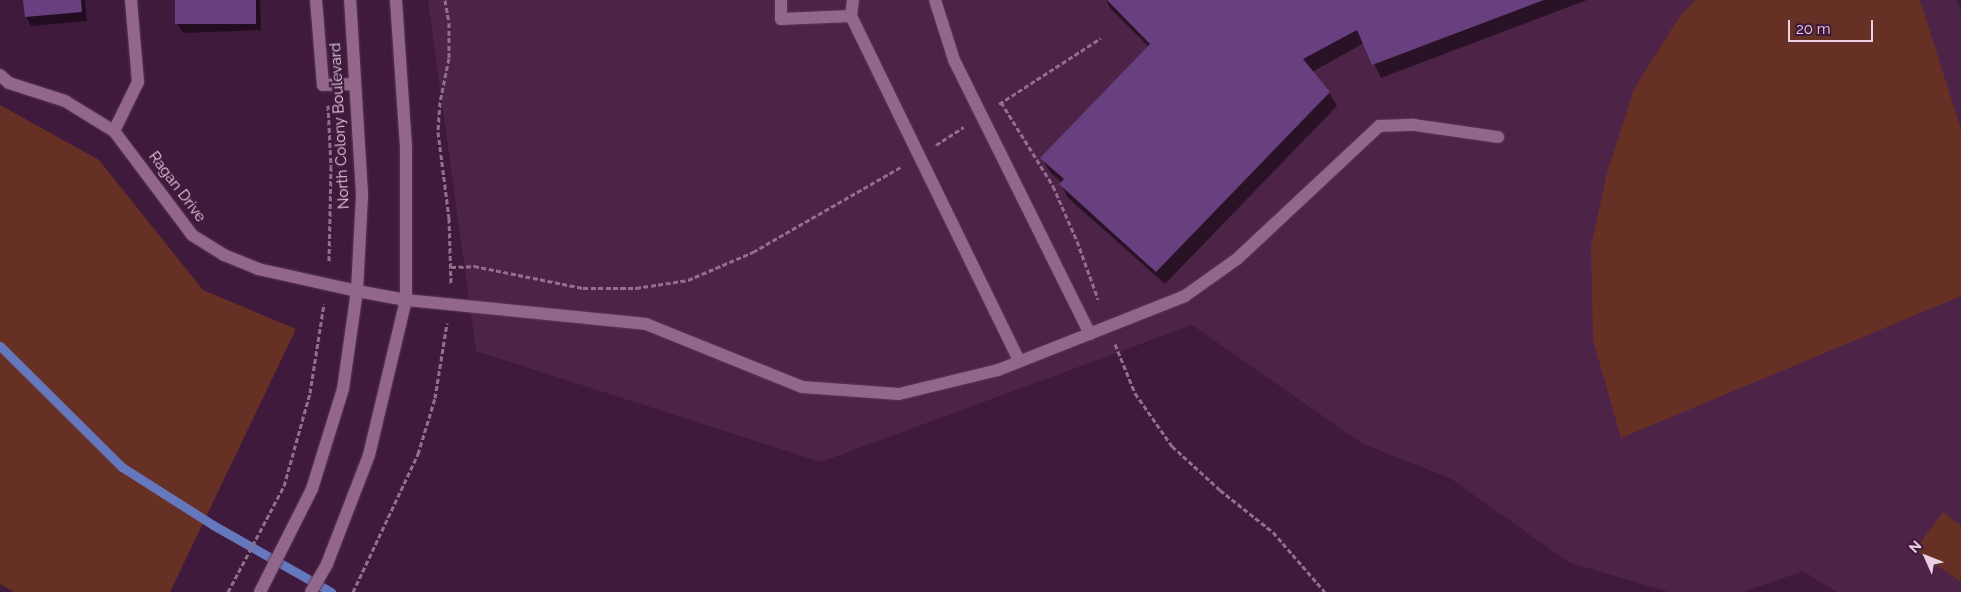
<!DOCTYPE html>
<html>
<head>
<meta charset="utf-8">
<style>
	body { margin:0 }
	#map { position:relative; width:1961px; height:592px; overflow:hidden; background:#401a3c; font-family:Raleway,sans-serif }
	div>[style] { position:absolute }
	.built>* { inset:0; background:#4d2348 }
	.green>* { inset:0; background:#663025 }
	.shadow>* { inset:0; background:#0007 }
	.stream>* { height:9px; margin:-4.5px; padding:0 4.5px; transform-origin:4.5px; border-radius:4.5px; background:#6678bd }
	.building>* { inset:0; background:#68407f; transform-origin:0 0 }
	.path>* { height:3px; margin-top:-1.5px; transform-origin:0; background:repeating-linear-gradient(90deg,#90708b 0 5px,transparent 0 7.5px) }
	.roads { filter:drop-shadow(0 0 1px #583854) drop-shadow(0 0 1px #583854) }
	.lane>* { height:12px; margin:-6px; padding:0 6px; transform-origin:6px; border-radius:6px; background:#93678c }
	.street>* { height:12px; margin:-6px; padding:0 6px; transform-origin:6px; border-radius:6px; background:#93678c }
	.secondary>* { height:12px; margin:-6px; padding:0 6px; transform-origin:6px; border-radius:6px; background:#93678c }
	span { translate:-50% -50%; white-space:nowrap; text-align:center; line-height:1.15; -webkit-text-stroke:4.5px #401a3c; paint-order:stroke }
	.street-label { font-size:15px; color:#e9d0e4 }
	.north { position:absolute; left:1901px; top:532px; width:50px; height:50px; -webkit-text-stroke:4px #401a3c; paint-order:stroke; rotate:314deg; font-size:14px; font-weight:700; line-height:20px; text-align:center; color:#e9d0e4 }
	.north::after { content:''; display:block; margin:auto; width:18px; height:22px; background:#e9d0e4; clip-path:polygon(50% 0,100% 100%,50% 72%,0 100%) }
	.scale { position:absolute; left:1788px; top:20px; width:85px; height:22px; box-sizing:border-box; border:2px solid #e9d0e4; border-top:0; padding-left:6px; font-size:15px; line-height:18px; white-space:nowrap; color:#e9d0e4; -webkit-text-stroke:4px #401a3c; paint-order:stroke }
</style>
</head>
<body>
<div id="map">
	<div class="built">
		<div style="clip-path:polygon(428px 0,1957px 0,1961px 12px,1961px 592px,1837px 592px,1803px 571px,1743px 592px,1669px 592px,1568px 562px,1450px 478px,1363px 444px,1192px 325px,821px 462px,476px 351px)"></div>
	</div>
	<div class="green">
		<div style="clip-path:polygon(1695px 0,1920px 0,1961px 129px,1961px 296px,1621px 438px,1593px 340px,1591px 246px,1607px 173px,1634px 89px,1678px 19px)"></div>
		<div style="clip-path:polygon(0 105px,99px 160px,203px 290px,296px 329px,170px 592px,14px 592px,0 584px)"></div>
		<div style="clip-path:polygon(1943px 512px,1961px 525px,1961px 582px,1915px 550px)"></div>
	</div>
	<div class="shadow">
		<div style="clip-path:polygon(25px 0,85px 0,87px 21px,31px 26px,26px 16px)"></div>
		<div style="clip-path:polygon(176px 0,260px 0,261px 30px,183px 33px,177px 24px)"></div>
		<div style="clip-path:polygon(1106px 0,1587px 0,1381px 78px,1364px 43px,1312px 72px,1329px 92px,1337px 106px,1165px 284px,1068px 198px,1061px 184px,1062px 183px,1050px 172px,1042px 158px,1149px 47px,1110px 8px)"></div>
	</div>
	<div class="stream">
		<div style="left:0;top:346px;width:172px;rotate:44.8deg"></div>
		<div style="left:122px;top:467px;width:108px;rotate:32.5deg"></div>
		<div style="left:213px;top:525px;width:136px;rotate:29.6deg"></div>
	</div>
	<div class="building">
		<div style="clip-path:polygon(23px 0,81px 0,82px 12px,25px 17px)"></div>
		<div style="left:175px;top:0;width:81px;height:24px"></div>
		<div style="clip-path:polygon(1107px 0,1544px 0,1372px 65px,1357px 30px,1303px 59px,1330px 92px,1156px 272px,1059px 184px,1064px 179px,1040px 158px,1150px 44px)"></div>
	</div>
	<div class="path">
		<div style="left:445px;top:0;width:23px;rotate:80deg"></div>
		<div style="left:449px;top:23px;width:35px;rotate:90deg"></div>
		<div style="left:449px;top:58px;width:45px;rotate:101.6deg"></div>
		<div style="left:440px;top:102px;width:30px;rotate:94deg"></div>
		<div style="left:438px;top:132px;width:87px;rotate:82.7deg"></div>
		<div style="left:449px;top:218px;width:67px;rotate:88.3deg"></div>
		<div style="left:1001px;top:102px;width:99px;rotate:58.2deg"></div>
		<div style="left:1053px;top:186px;width:60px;rotate:66.4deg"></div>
		<div style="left:1077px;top:241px;width:62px;rotate:70.1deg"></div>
		<div style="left:999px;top:104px;width:121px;rotate:-32.9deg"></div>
		<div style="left:328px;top:105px;width:61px;rotate:87.2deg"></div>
		<div style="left:331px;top:166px;width:97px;rotate:91.2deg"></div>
		<div style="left:936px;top:145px;width:33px;rotate:-33deg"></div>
		<div style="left:451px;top:267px;width:23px;rotate:-2deg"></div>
		<div style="left:474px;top:266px;width:111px;rotate:11.4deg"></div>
		<div style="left:583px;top:288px;width:53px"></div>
		<div style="left:636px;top:288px;width:53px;rotate:-8.7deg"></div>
		<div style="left:688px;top:280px;width:71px;rotate:-23.3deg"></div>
		<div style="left:753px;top:252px;width:171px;rotate:-29.9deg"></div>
		<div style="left:1115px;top:344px;width:53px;rotate:67.8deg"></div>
		<div style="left:1135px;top:393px;width:65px;rotate:55.1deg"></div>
		<div style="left:1172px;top:446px;width:65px;rotate:42.5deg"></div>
		<div style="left:1220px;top:490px;width:68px;rotate:38.4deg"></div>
		<div style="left:1273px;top:532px;width:79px;rotate:49.1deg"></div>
		<div style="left:228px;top:592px;width:120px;rotate:-62.2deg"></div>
		<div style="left:284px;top:486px;width:97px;rotate:-74.4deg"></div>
		<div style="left:310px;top:393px;width:90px;rotate:-81.1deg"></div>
		<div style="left:353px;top:592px;width:153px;rotate:-64.8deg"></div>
		<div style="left:418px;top:454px;width:59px;rotate:-73.1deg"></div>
		<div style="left:435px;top:398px;width:76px;rotate:-80.9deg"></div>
	</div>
	<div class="roads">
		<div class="lane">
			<div style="left:781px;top:0;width:19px;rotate:90deg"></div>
			<div style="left:781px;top:19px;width:70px;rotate:-2.5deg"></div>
			<div style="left:851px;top:16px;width:384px;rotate:64deg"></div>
			<div style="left:935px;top:0;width:63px;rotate:72.4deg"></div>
			<div style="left:954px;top:60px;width:306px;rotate:63.6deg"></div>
			<div style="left:851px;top:16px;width:16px;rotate:-83deg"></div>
			<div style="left:114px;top:131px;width:55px;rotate:-63.9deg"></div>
			<div style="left:138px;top:82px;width:82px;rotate:-94.9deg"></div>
			<div style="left:406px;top:300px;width:241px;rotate:5.7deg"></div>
			<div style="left:646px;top:324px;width:168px;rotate:22deg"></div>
			<div style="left:802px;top:387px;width:97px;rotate:4.1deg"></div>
			<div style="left:899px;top:394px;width:102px;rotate:-13.6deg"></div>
			<div style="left:998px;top:370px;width:201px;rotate:-21.6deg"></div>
			<div style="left:1185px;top:296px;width:64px;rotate:-35.4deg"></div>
			<div style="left:1237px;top:259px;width:195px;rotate:-43.1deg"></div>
			<div style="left:1379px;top:126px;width:35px;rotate:-2deg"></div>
			<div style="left:1414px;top:125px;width:85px;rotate:8.1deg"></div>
		</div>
		<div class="street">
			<div style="left:316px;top:0;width:85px;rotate:85.3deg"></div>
			<div style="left:323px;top:85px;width:32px;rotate:-2deg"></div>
			<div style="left:0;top:75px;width:12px;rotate:42deg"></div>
			<div style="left:9px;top:83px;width:59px;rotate:17.8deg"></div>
			<div style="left:65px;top:101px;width:57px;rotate:31.5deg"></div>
			<div style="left:114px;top:131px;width:130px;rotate:53.1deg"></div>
			<div style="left:192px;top:235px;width:38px;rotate:32deg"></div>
			<div style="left:224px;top:255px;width:37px;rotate:22deg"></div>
			<div style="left:258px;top:269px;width:101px;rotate:12.5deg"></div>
			<div style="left:357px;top:291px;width:50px;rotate:10.4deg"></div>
		</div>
		<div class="secondary">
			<div style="left:260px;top:592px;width:115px;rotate:-63.2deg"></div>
			<div style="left:312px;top:489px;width:105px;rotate:-72.8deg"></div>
			<div style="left:343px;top:389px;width:99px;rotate:-81.9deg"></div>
			<div style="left:357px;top:291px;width:97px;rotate:-87deg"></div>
			<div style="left:362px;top:194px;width:194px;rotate:-93.5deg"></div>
			<div style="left:311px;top:592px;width:32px;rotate:-60deg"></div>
			<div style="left:327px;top:564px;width:117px;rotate:-68.9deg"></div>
			<div style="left:369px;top:455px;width:159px;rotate:-76.6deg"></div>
			<div style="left:406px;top:300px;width:153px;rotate:-90deg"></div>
			<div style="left:406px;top:147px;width:147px;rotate:-93.9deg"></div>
		</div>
	</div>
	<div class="street-label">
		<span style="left:340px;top:126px;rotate:-93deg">North Colony Boulevard</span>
		<span style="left:177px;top:187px;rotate:53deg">Ragan Drive</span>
	</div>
	<div class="north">N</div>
	<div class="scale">20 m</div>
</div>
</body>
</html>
